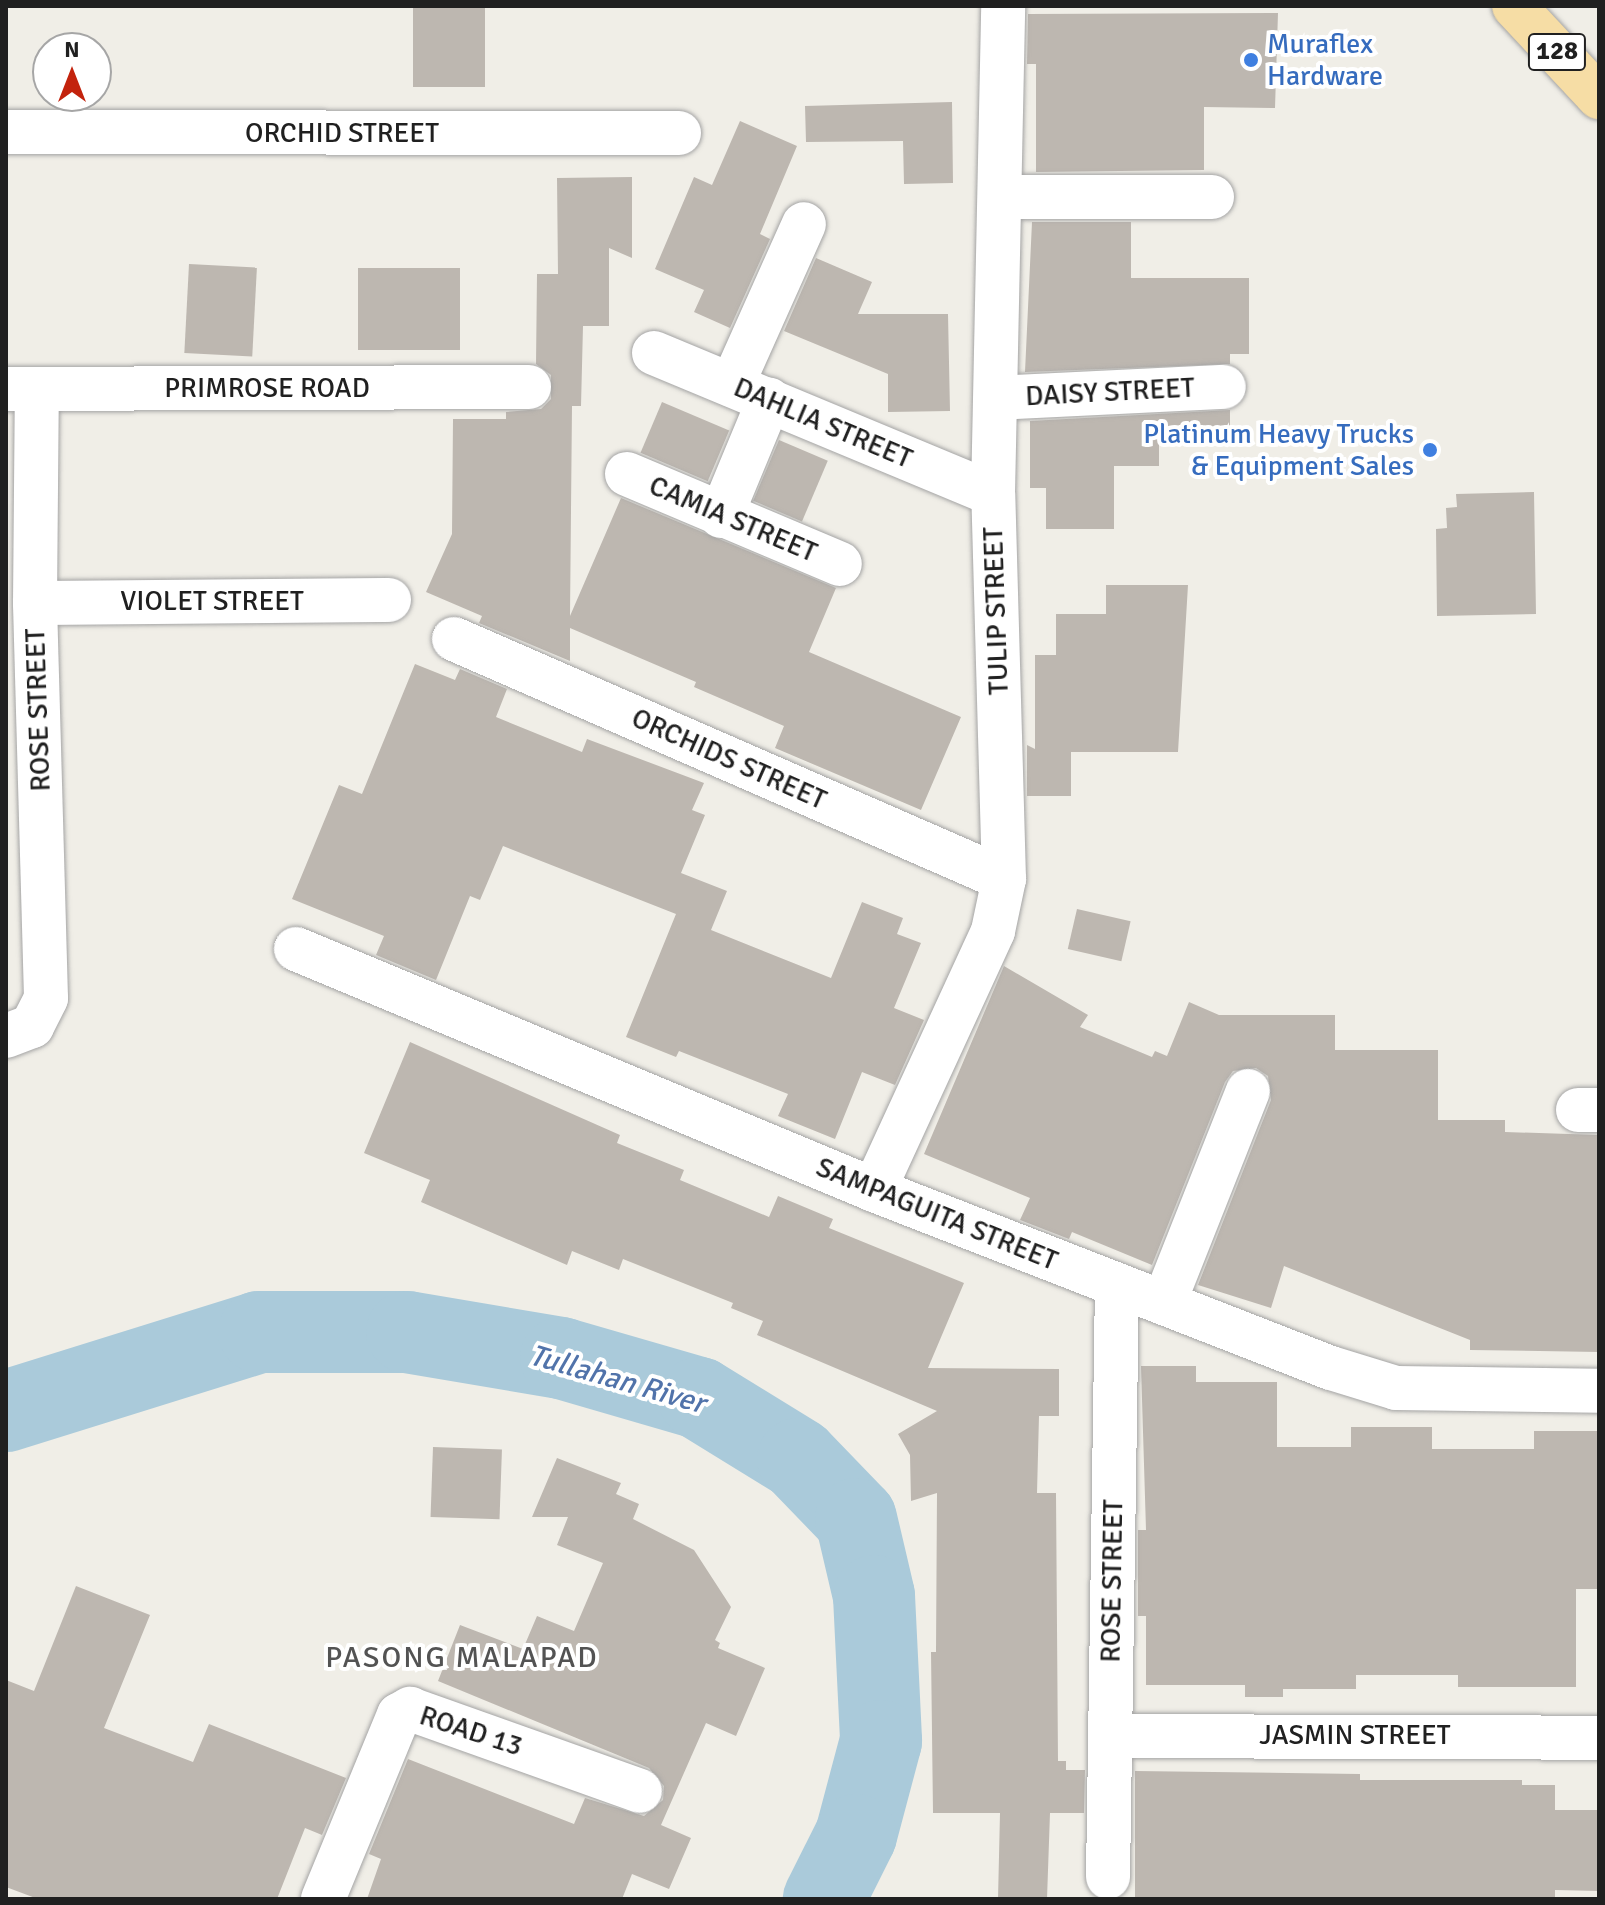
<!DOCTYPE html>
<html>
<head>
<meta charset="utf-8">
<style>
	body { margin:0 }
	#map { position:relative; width:1605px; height:1905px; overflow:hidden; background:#f0eee7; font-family:Signika,sans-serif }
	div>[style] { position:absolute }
	.river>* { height:82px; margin:-41px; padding:0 41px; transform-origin:41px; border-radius:41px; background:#aacada }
	.building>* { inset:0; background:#bdb7b0; transform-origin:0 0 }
	.roads { filter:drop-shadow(0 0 2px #a4a4a4) drop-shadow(0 0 2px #a4a4a4) }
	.minor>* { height:44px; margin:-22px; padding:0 22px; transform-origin:22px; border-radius:22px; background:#fff }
	.major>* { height:44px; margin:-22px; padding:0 22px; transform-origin:22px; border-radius:22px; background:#f6dda5 }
	.dots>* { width:22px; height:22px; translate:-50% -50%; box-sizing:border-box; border:4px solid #fff; border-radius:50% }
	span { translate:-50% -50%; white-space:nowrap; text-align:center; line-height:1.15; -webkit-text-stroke:8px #fff; paint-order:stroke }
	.shield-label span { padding:2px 6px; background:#fff; border:2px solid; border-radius:6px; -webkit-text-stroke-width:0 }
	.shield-label { font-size:26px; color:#202020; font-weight:700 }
	.shop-label { font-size:28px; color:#366cbe }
	.left { translate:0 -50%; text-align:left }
	.right { translate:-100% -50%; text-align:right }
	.street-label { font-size:28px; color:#202020 }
	.water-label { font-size:30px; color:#5173aa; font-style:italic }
	.neighbourhood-label { font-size:30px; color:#535353; letter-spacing:2px }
	.frame { position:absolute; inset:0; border:8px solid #202020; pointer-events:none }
	.north { position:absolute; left:32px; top:32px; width:80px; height:80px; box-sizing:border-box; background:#fff; border:2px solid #a6a6a6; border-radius:50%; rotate:0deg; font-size:22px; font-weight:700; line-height:32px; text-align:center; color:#202020 }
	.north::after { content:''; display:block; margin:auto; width:28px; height:36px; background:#c3230d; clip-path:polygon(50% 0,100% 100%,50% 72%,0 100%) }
</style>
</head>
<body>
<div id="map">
	<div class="river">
		<div style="left:6px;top:1411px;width:265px;rotate:-17.3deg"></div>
		<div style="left:259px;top:1332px;width:148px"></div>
		<div style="left:407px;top:1332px;width:156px;rotate:9.6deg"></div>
		<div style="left:561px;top:1358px;width:144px;rotate:16.2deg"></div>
		<div style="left:699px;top:1398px;width:116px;rotate:31.6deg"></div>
		<div style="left:798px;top:1459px;width:83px;rotate:46deg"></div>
		<div style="left:856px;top:1519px;width:79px;rotate:76.8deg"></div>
		<div style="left:874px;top:1596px;width:145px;rotate:87.2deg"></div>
		<div style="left:881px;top:1741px;width:97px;rotate:104.9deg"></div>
		<div style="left:856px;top:1835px;width:72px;rotate:116.6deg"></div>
	</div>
	<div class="building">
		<div style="left:413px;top:6px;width:72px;height:81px"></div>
		<div style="clip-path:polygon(1278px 13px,1275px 108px,1204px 107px,1204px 170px,1036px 172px,1036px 64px,1027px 64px,1028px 14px)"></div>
		<div style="clip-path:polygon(952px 102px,953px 183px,904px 184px,903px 141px,806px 142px,805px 106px)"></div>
		<div style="clip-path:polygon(740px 121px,797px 146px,760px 234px,770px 239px,730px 328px,694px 312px,704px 290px,655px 269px,694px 177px,712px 185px)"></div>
		<div style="clip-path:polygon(632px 177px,632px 258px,609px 248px,609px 326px,583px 326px,581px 406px,572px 406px,570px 616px,621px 498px,836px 588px,809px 652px,961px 717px,921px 810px,775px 748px,784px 726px,694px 687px,696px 682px,570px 628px,570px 661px,479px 623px,482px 616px,426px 592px,452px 534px,453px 419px,506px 419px,506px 412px,541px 409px,551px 399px,551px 375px,536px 364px,537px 274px,558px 274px,557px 178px)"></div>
		<div style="clip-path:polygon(1032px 222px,1131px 222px,1131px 278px,1249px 278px,1249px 354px,1230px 354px,1230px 364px,1025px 372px)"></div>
		<div style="clip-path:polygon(816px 258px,872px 282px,858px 314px,948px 314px,950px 411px,888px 412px,888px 374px,784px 331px)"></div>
		<div style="left:189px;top:264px;width:68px;height:89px;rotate:3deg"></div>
		<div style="left:460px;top:268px;width:82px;height:102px;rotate:90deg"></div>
		<div style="left:662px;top:402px;width:73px;height:55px;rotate:23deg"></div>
		<div style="clip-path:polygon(1230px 410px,1230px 428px,1159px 428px,1159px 466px,1114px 466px,1114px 529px,1046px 529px,1046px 488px,1030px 488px,1030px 421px)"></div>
		<div style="left:779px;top:440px;width:53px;height:66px;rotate:23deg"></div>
		<div style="clip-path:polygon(1534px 492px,1536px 614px,1437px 616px,1436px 529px,1447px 528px,1446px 508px,1457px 507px,1456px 494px)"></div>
		<div style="clip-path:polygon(1106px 585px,1188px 585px,1178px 752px,1071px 752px,1071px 796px,1027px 796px,1027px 745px,1035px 749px,1035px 655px,1056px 655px,1056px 614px,1106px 614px)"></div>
		<div style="clip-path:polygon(415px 664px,455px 680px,460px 669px,507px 689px,496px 717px,582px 752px,587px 739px,704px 783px,692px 810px,705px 815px,681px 873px,727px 891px,711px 930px,831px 978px,862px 902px,903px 918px,897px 934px,921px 943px,894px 1008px,924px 1020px,895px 1085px,862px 1072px,835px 1139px,778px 1116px,788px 1094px,679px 1051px,676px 1057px,626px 1037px,676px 914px,503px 846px,480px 900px,470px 896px,436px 980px,376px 955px,384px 936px,292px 899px,339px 785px,362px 794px)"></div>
		<div style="left:1077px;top:909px;width:55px;height:41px;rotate:13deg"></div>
		<div style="clip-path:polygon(1004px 966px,1088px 1015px,1080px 1027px,1152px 1057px,1155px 1051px,1167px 1056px,1189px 1002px,1219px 1015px,1335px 1015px,1335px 1050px,1438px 1050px,1438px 1120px,1505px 1120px,1505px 1132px,1599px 1135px,1599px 1352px,1470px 1350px,1470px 1340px,1284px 1266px,1271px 1308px,1198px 1285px,1271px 1100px,1268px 1076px,1256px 1068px,1233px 1071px,1225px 1082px,1152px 1265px,1072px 1232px,1069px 1239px,1020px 1220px,1030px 1198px,924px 1154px)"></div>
		<div style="clip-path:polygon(410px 1042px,620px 1135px,617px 1143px,684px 1170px,680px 1180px,769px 1217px,778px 1196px,833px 1219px,829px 1228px,964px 1283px,928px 1368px,1059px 1369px,1059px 1416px,1039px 1416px,1037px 1493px,1056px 1493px,1058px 1761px,1066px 1761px,1066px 1770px,1085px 1770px,1084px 1813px,1050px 1813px,1047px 1899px,998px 1899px,1000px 1813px,933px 1813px,931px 1652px,936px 1652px,937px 1493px,911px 1501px,910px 1455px,898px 1434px,937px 1411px,757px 1335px,763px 1321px,731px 1308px,733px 1303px,623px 1259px,619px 1270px,572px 1251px,567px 1265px,421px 1202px,430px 1180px,364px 1153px)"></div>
		<div style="clip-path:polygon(1141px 1366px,1196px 1366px,1196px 1382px,1277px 1382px,1277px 1447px,1351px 1447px,1351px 1427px,1432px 1427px,1432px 1449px,1534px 1449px,1534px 1431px,1599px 1431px,1597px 1589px,1576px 1589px,1576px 1687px,1458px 1687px,1458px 1675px,1356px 1675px,1356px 1689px,1283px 1689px,1283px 1697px,1245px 1697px,1245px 1685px,1146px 1685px,1146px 1616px,1138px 1616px,1138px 1530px,1146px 1530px)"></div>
		<div style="left:433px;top:1447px;width:69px;height:70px;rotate:2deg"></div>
		<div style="clip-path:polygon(557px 1458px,621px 1483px,616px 1494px,639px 1504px,633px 1519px,694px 1550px,731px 1607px,715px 1640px,720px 1643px,718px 1648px,765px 1668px,736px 1736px,706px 1723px,661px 1825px,691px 1838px,669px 1889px,632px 1874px,622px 1899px,367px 1899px,381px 1859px,369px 1854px,408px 1759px,574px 1824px,585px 1798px,644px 1816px,663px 1800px,664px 1786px,649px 1768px,438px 1681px,460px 1625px,523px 1649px,537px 1616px,574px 1631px,603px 1563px,557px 1545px,568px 1517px,532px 1517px)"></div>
		<div style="clip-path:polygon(76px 1586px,150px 1615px,104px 1728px,193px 1762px,209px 1724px,346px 1778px,322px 1835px,305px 1828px,277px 1899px,38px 1899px,6px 1887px,6px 1680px,34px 1691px)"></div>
		<div style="clip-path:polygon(1135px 1771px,1360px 1774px,1360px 1780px,1522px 1780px,1522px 1785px,1555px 1785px,1555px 1810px,1599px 1810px,1599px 1891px,1555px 1890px,1555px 1899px,1135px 1899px)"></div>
	</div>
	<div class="roads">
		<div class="minor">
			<div style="left:6px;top:132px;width:673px;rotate:0.09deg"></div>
			<div style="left:1000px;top:197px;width:212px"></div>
			<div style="left:654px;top:353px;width:367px;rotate:22.6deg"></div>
			<div style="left:732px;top:385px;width:176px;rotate:-65.9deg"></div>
			<div style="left:6px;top:389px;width:523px;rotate:-0.22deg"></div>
			<div style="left:996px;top:398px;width:228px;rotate:-2.8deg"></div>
			<div style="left:627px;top:474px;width:231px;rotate:22.9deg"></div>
			<div style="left:721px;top:516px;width:126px;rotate:-67.5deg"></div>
			<div style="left:35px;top:603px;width:354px;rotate:-0.5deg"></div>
			<div style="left:454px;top:639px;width:600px;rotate:23.57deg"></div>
			<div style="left:296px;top:949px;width:626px;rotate:22.63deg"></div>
			<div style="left:874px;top:1190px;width:490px;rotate:21.3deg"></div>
			<div style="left:1331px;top:1368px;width:68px;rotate:17.1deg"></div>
			<div style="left:1396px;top:1388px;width:203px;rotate:0.8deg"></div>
			<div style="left:6px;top:1036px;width:28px;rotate:-21deg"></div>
			<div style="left:32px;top:1026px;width:31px;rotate:-63deg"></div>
			<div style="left:46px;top:998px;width:395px;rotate:-91.6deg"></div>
			<div style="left:35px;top:603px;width:214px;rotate:-89.5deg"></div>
			<div style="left:1578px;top:1110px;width:21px"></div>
			<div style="left:874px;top:1190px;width:285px;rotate:-65.3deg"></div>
			<div style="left:993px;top:931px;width:53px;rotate:-78.1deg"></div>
			<div style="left:1004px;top:879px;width:385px;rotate:-91.6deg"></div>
			<div style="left:993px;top:494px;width:488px;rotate:-88.8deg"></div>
			<div style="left:1164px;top:1303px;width:228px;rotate:-68.4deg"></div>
			<div style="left:1110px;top:1736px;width:489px;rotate:0.2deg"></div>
			<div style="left:1108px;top:1877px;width:592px;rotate:-89.13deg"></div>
			<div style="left:323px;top:1899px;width:199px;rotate:-67.6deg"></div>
			<div style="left:399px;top:1715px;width:13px;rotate:-29deg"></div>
			<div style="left:410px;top:1709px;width:244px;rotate:19.6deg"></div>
		</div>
		<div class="major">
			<div style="left:1514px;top:6px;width:125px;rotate:47deg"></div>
		</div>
	</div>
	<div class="dots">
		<div style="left:1251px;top:60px;background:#3f7fe0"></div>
		<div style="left:1430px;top:450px;background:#3f7fe0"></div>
	</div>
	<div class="shield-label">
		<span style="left:1557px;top:52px">128</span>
	</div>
	<div class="shop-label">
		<span class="left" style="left:1267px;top:60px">Muraflex<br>Hardware</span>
		<span class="right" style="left:1414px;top:450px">Platinum Heavy Trucks<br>&amp; Equipment Sales</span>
	</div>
	<div class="street-label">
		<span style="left:342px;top:133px">ORCHID STREET</span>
		<span style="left:267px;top:388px">PRIMROSE ROAD</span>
		<span style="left:1110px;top:392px;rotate:-3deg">DAISY STREET</span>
		<span style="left:823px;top:423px;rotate:23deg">DAHLIA STREET</span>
		<span style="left:733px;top:519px;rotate:23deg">CAMIA STREET</span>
		<span style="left:212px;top:601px">VIOLET STREET</span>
		<span style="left:996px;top:611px;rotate:-92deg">TULIP STREET</span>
		<span style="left:38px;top:710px;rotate:-92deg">ROSE STREET</span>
		<span style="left:729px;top:759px;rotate:24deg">ORCHIDS STREET</span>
		<span style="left:937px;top:1214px;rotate:22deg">SAMPAGUITA STREET</span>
		<span style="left:1112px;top:1581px;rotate:-89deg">ROSE STREET</span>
		<span style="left:471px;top:1731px;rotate:18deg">ROAD 13</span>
		<span style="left:1355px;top:1735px">JASMIN STREET</span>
	</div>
	<div class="water-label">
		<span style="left:617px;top:1380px;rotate:16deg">Tullahan River</span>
	</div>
	<div class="neighbourhood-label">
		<span style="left:462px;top:1658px">PASONG MALAPAD</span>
	</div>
	<div class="frame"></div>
	<div class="north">N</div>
</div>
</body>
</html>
